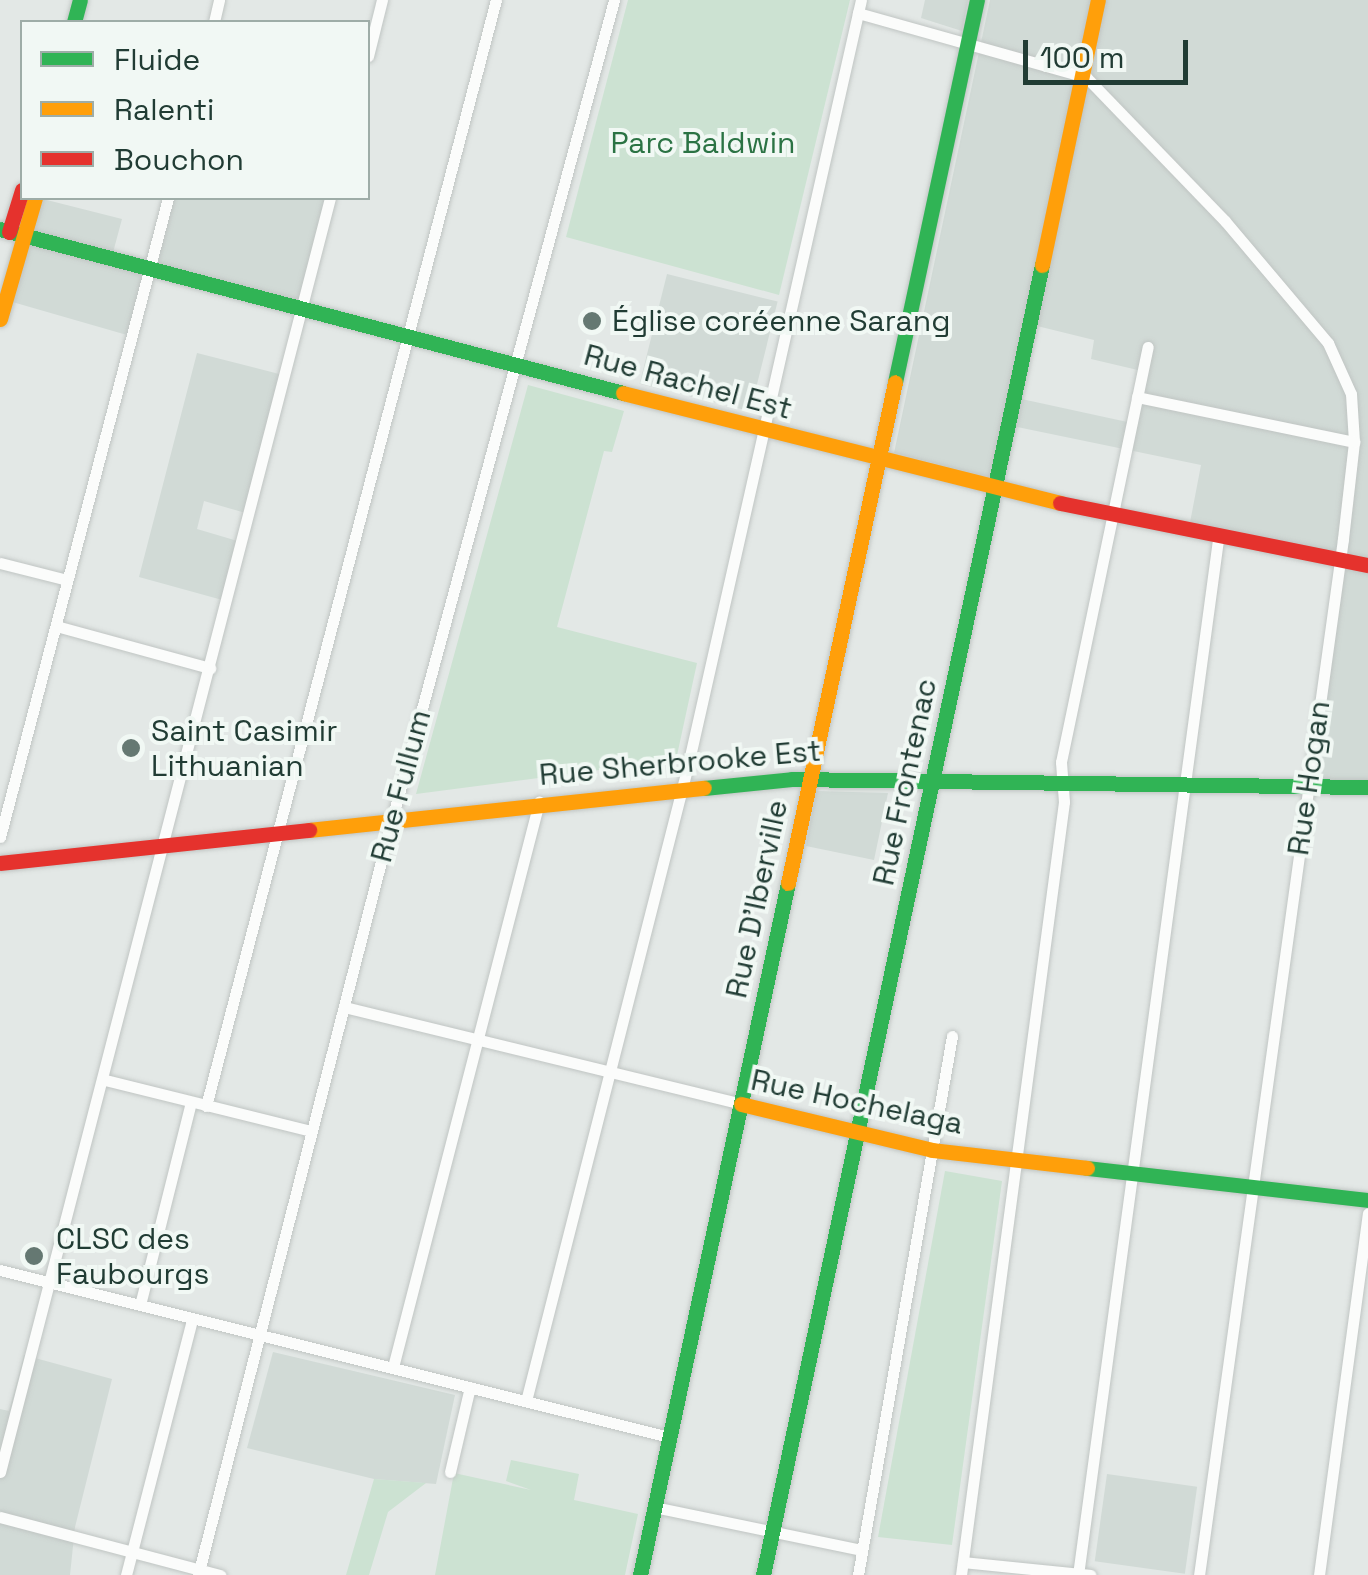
<!DOCTYPE html>
<html>
<head>
<meta charset="utf-8">
<style>
	body { margin:0 }
	#map { position:relative; width:1368px; height:1575px; overflow:hidden; background:#e3e8e6; font-family:"Space Grotesk",sans-serif }
	div>[style] { position:absolute }
	.built>* { inset:0; background:#d1dad6; transform-origin:0 0 }
	.green>* { inset:0; background:#cce2d2 }
	.roads { filter:drop-shadow(0 0 2px #c0c5c3) drop-shadow(0 0 2px #c0c5c3) }
	.street>* { height:11px; margin:-5.5px; padding:0 5.5px; transform-origin:5.5px; border-radius:5.5px; background:#fbfcfb }
	.fast>* { height:15px; margin:-7.5px; padding:0 7.5px; transform-origin:7.5px; border-radius:7.5px; background:#30b455 }
	.slow>* { height:15px; margin:-7.5px; padding:0 7.5px; transform-origin:7.5px; border-radius:7.5px; background:#ff9f0a }
	.jam>* { height:15px; margin:-7.5px; padding:0 7.5px; transform-origin:7.5px; border-radius:7.5px; background:#e5322d }
	.dots>* { width:28px; height:28px; translate:-50% -50%; box-sizing:border-box; border:5px solid #f1f8f4; border-radius:50% }
	span { translate:-50% -50%; white-space:nowrap; text-align:center; line-height:1.15; -webkit-text-stroke:8px #f1f8f4; paint-order:stroke }
	.park-label { font-size:30px; color:#2b7344 }
	.poi-label { font-size:30px; color:#213c34 }
	.left { translate:0 -50%; text-align:left }
	.street-label { font-size:30px; color:#213c34 }
	.legend { position:absolute; left:20px; top:20px; width:350px; height:180px; box-sizing:border-box; background:#f1f8f4; border:2px solid #9eada7; margin:0; padding:12px 18px; list-style:none; font-size:30px; color:#213c34 }
	.legend li { display:flex; align-items:center; gap:20px; height:50px }
	.legend b { width:50px; border:2px solid #9eada7 }
	.scale { position:absolute; left:1023px; top:40px; width:165px; height:45px; box-sizing:border-box; border:5px solid #213c34; border-top:0; padding-left:12px; font-size:30px; line-height:35px; white-space:nowrap; color:#213c34; -webkit-text-stroke:8px #f1f8f4; paint-order:stroke }
</style>
</head>
<body>
<div id="map">
	<div class="built">
		<div style="clip-path:polygon(925px 0,968px 0,962px 31px,921px 18px)"></div>
		<div style="clip-path:polygon(evenodd,990px 0,1368px 0,1368px 787px,1308px 786px,1339px 562px,1188px 533px,1201px 465px,1003px 424px,992px 478px,894px 453px,990px 0,1033px 325px,1094px 340px,1091px 359px,1142px 371px,1132px 423px,1017px 398px,1033px 325px)"></div>
		<div style="clip-path:polygon(39px 198px,122px 219px,111px 260px,144px 271px,127px 335px,9px 301px)"></div>
		<div style="clip-path:polygon(168px 198px,327px 198px,302px 310px,148px 271px)"></div>
		<div style="left:667px;top:274px;width:114px;height:113px;rotate:14deg"></div>
		<div style="clip-path:polygon(197px 353px,283px 375px,249px 514px,204px 501px,197px 529px,241px 542px,226px 601px,139px 577px)"></div>
		<div style="clip-path:polygon(816px 791px,888px 793px,874px 860px,806px 846px)"></div>
		<div style="clip-path:polygon(273px 1352px,455px 1395px,436px 1484px,374px 1479px,247px 1448px)"></div>
		<div style="clip-path:polygon(24px 1355px,112px 1379px,75px 1527px,70px 1575px,0 1575px,0 1409px,9px 1411px)"></div>
		<div style="left:1107px;top:1474px;width:91px;height:88px;rotate:8deg"></div>
	</div>
	<div class="green">
		<div style="clip-path:polygon(628px 0,850px 0,779px 295px,566px 237px)"></div>
		<div style="clip-path:polygon(528px 385px,624px 411px,612px 452px,604px 451px,557px 627px,697px 663px,676px 760px,416px 794px)"></div>
		<div style="clip-path:polygon(945px 1171px,1002px 1181px,952px 1545px,878px 1537px)"></div>
		<div style="clip-path:polygon(511px 1460px,579px 1474px,574px 1500px,638px 1514px,625px 1575px,435px 1575px,454px 1473px,531px 1490px,506px 1481px)"></div>
		<div style="clip-path:polygon(374px 1479px,426px 1483px,388px 1512px,369px 1575px,346px 1575px)"></div>
	</div>
	<div class="roads">
		<div class="street">
			<div style="left:858px;top:13px;width:237px;rotate:15.7deg"></div>
			<div style="left:1086px;top:77px;width:200px;rotate:46deg"></div>
			<div style="left:1225px;top:221px;width:160px;rotate:49.8deg"></div>
			<div style="left:1328px;top:343px;width:56px;rotate:65.7deg"></div>
			<div style="left:1351px;top:394px;width:48px;rotate:86.4deg"></div>
			<div style="left:1354px;top:442px;width:98px;rotate:96.5deg"></div>
			<div style="left:1343px;top:539px;width:1046px;rotate:97.91deg"></div>
			<div style="left:214px;top:22px;width:23px;rotate:-77deg"></div>
			<div style="left:368px;top:56px;width:58px;rotate:-76deg"></div>
			<div style="left:1137px;top:397px;width:222px;rotate:11.7deg"></div>
			<div style="left:0;top:563px;width:69px;rotate:14.2deg"></div>
			<div style="left:56px;top:626px;width:160px;rotate:15.3deg"></div>
			<div style="left:0;top:837px;width:661px;rotate:-75.27deg"></div>
			<div style="left:344px;top:1007px;width:409px;rotate:13.7deg"></div>
			<div style="left:105px;top:1080px;width:212px;rotate:13.9deg"></div>
			<div style="left:206px;top:1106px;width:1143px;rotate:-75.31deg"></div>
			<div style="left:0;top:1270px;width:690px;rotate:14.02deg"></div>
			<div style="left:140px;top:1305px;width:209px;rotate:-75.9deg"></div>
			<div style="left:393px;top:1367px;width:584px;rotate:-75.51deg"></div>
			<div style="left:526px;top:1401px;width:656px;rotate:-75.71deg"></div>
			<div style="left:688px;top:765px;width:784px;rotate:-77.26deg"></div>
			<div style="left:0;top:1472px;width:1316px;rotate:-75.48deg"></div>
			<div style="left:450px;top:1472px;width:87px;rotate:-76.8deg"></div>
			<div style="left:654px;top:1507px;width:212px;rotate:11.7deg"></div>
			<div style="left:0;top:1517px;width:228px;rotate:14.8deg"></div>
			<div style="left:963px;top:1562px;width:128px;rotate:5.8deg"></div>
			<div style="left:126px;top:1575px;width:264px;rotate:-75.5deg"></div>
			<div style="left:198px;top:1575px;width:780px;rotate:-75.61deg"></div>
			<div style="left:392px;top:819px;width:849px;rotate:-74.83deg"></div>
			<div style="left:858px;top:1575px;width:547px;rotate:-80.11deg"></div>
			<div style="left:961px;top:1575px;width:780px;rotate:-82.41deg"></div>
			<div style="left:1064px;top:802px;width:40px;rotate:-94.3deg"></div>
			<div style="left:1061px;top:762px;width:424px;rotate:-78.2deg"></div>
			<div style="left:1078px;top:1575px;width:1045px;rotate:-82.3deg"></div>
			<div style="left:1319px;top:1575px;width:365px;rotate:-82.3deg"></div>
		</div>
		<div class="fast">
			<div style="left:74px;top:22px;width:23px;rotate:-75deg"></div>
			<div style="left:0;top:229px;width:644px;rotate:14.75deg"></div>
			<div style="left:895px;top:382px;width:391px;rotate:-77.9deg"></div>
			<div style="left:704px;top:788px;width:88px;rotate:-5.8deg"></div>
			<div style="left:792px;top:779px;width:576px;rotate:0.8deg"></div>
			<div style="left:1087px;top:1168px;width:283px;rotate:6.5deg"></div>
			<div style="left:640px;top:1575px;width:708px;rotate:-77.93deg"></div>
			<div style="left:763px;top:1575px;width:1339px;rotate:-77.98deg"></div>
		</div>
		<div class="slow">
			<div style="left:1042px;top:265px;width:271px;rotate:-78.1deg"></div>
			<div style="left:0;top:319px;width:126px;rotate:-73.9deg"></div>
			<div style="left:623px;top:393px;width:451px;rotate:14.1deg"></div>
			<div style="left:309px;top:830px;width:397px;rotate:-6.1deg"></div>
			<div style="left:788px;top:883px;width:512px;rotate:-77.94deg"></div>
			<div style="left:741px;top:1104px;width:196px;rotate:13.5deg"></div>
			<div style="left:932px;top:1150px;width:156px;rotate:6.6deg"></div>
		</div>
		<div class="jam">
			<div style="left:9px;top:232px;width:44px;rotate:-72.8deg"></div>
			<div style="left:1060px;top:503px;width:314px;rotate:11.4deg"></div>
			<div style="left:0;top:863px;width:311px;rotate:-6.1deg"></div>
		</div>
	</div>
	<div class="dots">
		<div style="left:592px;top:321px;background:#657872"></div>
		<div style="left:131px;top:748px;background:#657872"></div>
		<div style="left:34px;top:1256px;background:#657872"></div>
	</div>
	<div class="park-label">
		<span style="left:703px;top:143px">Parc Baldwin</span>
	</div>
	<div class="poi-label">
		<span class="left" style="left:612px;top:321px">Église coréenne Sarang</span>
		<span class="left" style="left:151px;top:748px">Saint Casimir<br>Lithuanian</span>
		<span class="left" style="left:56px;top:1256px">CLSC des<br>Faubourgs</span>
	</div>
	<div class="street-label">
		<span style="left:688px;top:382px;rotate:15deg">Rue Rachel Est</span>
		<span style="left:680px;top:763px;rotate:-5deg">Rue Sherbrooke Est</span>
		<span style="left:1309px;top:778px;rotate:-82deg">Rue Hogan</span>
		<span style="left:905px;top:782px;rotate:-78deg">Rue Frontenac</span>
		<span style="left:401px;top:786px;rotate:-75deg">Rue Fullum</span>
		<span style="left:757px;top:899px;rotate:-78deg">Rue D'Iberville</span>
		<span style="left:857px;top:1102px;rotate:12deg">Rue Hochelaga</span>
	</div>
	<ul class="legend">
	<li><b style="height:12px;background:#30b455"></b>Fluide</li>
	<li><b style="height:12px;background:#ff9f0a"></b>Ralenti</li>
	<li><b style="height:12px;background:#e5322d"></b>Bouchon</li>
	</ul>
	<div class="scale">100 m</div>
</div>
</body>
</html>
